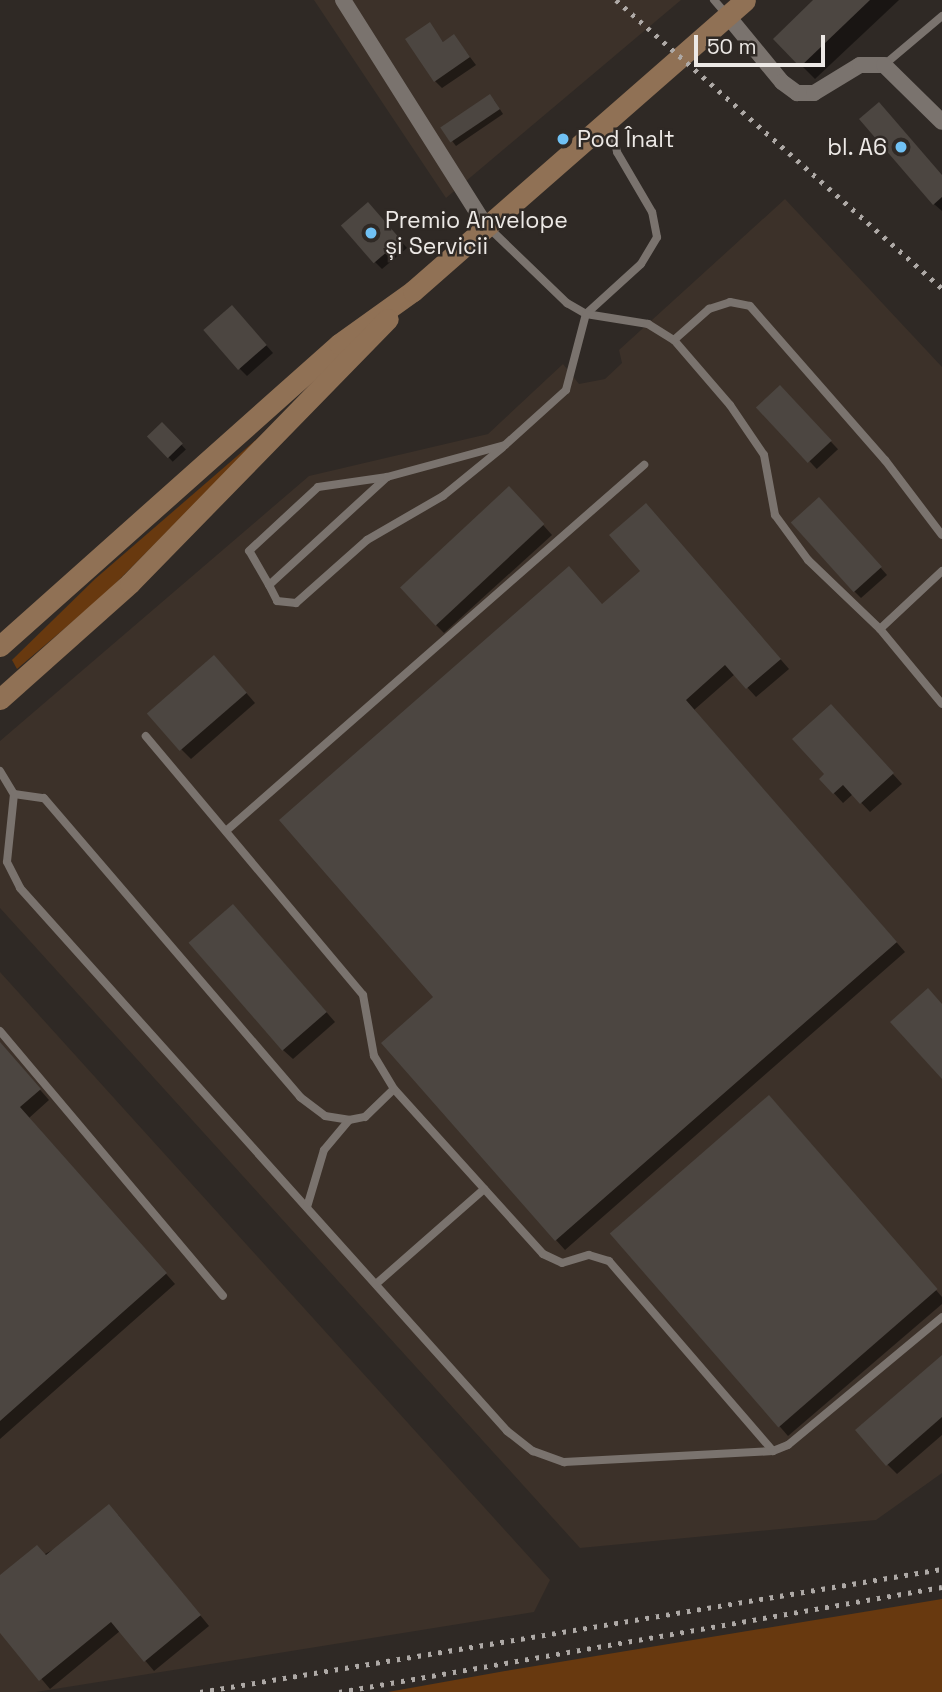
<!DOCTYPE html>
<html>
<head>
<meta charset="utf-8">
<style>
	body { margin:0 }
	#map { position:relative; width:942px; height:1692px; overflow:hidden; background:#2f2925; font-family:"Space Grotesk",sans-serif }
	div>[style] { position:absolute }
	.built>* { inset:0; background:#3c3129 }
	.green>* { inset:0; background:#68390f }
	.shadow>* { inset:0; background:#0007; transform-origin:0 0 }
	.building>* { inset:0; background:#4c4641; transform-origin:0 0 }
	.service>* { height:8px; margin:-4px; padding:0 4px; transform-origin:4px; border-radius:4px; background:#7a736e }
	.minor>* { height:16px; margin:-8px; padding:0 8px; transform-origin:8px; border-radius:8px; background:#7a736e }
	.secondary>* { height:21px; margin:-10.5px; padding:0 10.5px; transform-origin:10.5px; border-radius:10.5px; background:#907155 }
	.rail>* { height:5px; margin-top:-2.5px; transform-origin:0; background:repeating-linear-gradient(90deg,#aea9a6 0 3.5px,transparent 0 10.5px) }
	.dots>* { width:19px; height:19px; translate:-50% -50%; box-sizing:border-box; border:4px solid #2f2925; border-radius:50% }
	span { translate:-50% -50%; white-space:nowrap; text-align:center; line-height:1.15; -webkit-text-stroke:5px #2f2925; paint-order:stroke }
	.poi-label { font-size:23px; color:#ede9e6 }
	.left { translate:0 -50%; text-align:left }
	.right { translate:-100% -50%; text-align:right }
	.scale { position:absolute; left:694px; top:35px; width:131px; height:32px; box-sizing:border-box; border:4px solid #ede9e6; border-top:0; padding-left:9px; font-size:21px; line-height:24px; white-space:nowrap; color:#ede9e6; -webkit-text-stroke:5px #2f2925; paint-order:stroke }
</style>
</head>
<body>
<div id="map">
	<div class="built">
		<div style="clip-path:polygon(314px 0,681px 0,446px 198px)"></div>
		<div style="clip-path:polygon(785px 199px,942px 367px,942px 1473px,876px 1520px,580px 1548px,0 908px,0 741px,309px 476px,488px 434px,563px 364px,579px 384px,605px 379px,622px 363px,619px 350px)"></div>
		<div style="clip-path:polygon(0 972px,550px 1580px,534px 1612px,36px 1692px,0 1692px)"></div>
	</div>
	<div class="green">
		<div style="clip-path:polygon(273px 425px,104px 595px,17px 669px,12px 660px,95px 579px)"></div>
		<div style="clip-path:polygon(942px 1599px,942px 1692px,388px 1692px,505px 1671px)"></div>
	</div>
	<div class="shadow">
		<div style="clip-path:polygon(817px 0,899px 0,815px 79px,775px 39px)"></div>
		<div style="clip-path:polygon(429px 24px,444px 43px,454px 36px,476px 65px,442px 88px,435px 81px)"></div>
		<div style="clip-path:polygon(494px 100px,503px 114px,456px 146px,442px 128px)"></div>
		<div style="clip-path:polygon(942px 175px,942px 211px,934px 204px)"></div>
		<div style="clip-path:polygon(375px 211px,407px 248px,382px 269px,375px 262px)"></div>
		<div style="clip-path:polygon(239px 314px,273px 353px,247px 376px,240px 369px)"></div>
		<div style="left:780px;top:387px;width:85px;height:29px;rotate:47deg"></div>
		<div style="left:162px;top:424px;width:35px;height:18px;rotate:47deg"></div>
		<div style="clip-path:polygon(519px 498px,552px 535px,444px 633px,435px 624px)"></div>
		<div style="clip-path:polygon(826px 506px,887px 575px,861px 598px,854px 591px)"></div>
		<div style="clip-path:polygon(655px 515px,789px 669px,756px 697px,735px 674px,694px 710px,905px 952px,565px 1250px,556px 1240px,436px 997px,603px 606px,642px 571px)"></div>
		<div style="clip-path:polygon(223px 666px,255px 703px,191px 759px,181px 749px)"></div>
		<div style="clip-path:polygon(840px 716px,902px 784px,870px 812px,853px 794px,843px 803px,821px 779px,826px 774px)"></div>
		<div style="clip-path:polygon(242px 915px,335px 1022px,293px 1059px,283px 1050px)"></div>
		<div style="clip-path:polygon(0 1044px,49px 1100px,29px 1118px,175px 1284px,0 1439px)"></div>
		<div style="clip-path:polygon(779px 1107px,942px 1297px,942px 1304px,788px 1436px,612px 1233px)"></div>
		<div style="clip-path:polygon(942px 1357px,942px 1435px,897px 1474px,887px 1464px)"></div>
		<div style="clip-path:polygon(118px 1515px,209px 1626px,154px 1671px,120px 1631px,50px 1689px,0 1630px,0 1578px)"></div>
	</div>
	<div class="building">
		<div style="clip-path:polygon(813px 0,870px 0,800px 67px,773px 39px)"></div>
		<div style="clip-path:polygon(430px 22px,443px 42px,454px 34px,470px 57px,434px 82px,405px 39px)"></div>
		<div style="left:490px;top:94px;width:18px;height:60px;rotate:56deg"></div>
		<div style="clip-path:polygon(879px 102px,942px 175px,942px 197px,933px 205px,859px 119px)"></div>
		<div style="left:368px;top:202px;width:50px;height:36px;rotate:49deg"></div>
		<div style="left:232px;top:305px;width:53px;height:38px;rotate:49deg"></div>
		<div style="left:780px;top:385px;width:76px;height:33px;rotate:47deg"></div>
		<div style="left:162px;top:422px;width:30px;height:21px;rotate:46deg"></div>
		<div style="left:509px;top:486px;width:52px;height:149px;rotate:47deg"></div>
		<div style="left:819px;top:497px;width:94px;height:38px;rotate:48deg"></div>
		<div style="clip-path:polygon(646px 503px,781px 659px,746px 689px,725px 665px,686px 700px,897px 942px,555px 1241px,381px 1043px,433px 997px,279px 820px,569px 566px,602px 604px,640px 571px,609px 535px)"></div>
		<div style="left:214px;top:655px;width:50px;height:89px;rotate:49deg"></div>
		<div style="clip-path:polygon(831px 704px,894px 773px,860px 804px,843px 785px,833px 794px,819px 779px,824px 774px,792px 739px)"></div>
		<div style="left:233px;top:904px;width:143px;height:59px;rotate:49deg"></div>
		<div style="clip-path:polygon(928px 988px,942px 1004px,942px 1079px,890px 1022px)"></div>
		<div style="clip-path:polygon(0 1042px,41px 1089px,20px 1107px,167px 1273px,0 1421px)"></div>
		<div style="left:769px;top:1095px;width:257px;height:211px;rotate:49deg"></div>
		<div style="clip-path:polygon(942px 1355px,942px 1417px,886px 1466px,855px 1430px)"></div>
		<div style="clip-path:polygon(109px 1504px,201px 1615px,144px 1662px,111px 1622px,39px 1681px,0 1633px,0 1575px,37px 1545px,46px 1555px)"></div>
	</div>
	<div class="service">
		<div style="left:714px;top:0;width:20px;rotate:49deg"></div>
		<div style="left:884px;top:65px;width:76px;rotate:-40.2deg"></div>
		<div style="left:488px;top:227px;width:110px;rotate:43.9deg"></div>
		<div style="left:567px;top:303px;width:22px;rotate:30deg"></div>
		<div style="left:586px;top:314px;width:74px;rotate:-42.3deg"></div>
		<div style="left:641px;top:264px;width:31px;rotate:-59deg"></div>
		<div style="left:657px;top:237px;width:25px;rotate:-101deg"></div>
		<div style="left:652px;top:212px;width:69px;rotate:-120.3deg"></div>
		<div style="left:617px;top:152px;width:33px;rotate:-102deg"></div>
		<div style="left:674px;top:340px;width:86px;rotate:49.3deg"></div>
		<div style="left:730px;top:405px;width:60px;rotate:55.8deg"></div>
		<div style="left:764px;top:455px;width:61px;rotate:79.6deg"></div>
		<div style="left:775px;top:515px;width:56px;rotate:53.7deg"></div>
		<div style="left:808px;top:560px;width:100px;rotate:43.8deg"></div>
		<div style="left:880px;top:629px;width:97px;rotate:50.4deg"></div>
		<div style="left:387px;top:477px;width:160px;rotate:137.5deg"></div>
		<div style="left:269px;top:585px;width:39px;rotate:-120deg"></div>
		<div style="left:249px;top:551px;width:94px;rotate:-42.8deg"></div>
		<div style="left:318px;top:487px;width:70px;rotate:-8.2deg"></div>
		<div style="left:387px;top:477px;width:122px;rotate:-15.2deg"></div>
		<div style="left:505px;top:445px;width:82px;rotate:-42deg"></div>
		<div style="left:566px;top:390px;width:79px;rotate:-75.3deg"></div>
		<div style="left:586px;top:314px;width:63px;rotate:9.2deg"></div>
		<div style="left:648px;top:324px;width:31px;rotate:32deg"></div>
		<div style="left:674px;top:340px;width:47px;rotate:-41.5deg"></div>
		<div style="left:709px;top:309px;width:22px;rotate:-18deg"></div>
		<div style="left:730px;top:302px;width:20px;rotate:11deg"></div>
		<div style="left:750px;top:306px;width:205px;rotate:48.8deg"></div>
		<div style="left:885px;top:460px;width:94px;rotate:52.8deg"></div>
		<div style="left:269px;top:585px;width:18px;rotate:63deg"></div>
		<div style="left:277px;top:601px;width:19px;rotate:6deg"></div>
		<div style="left:296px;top:603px;width:95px;rotate:-41.6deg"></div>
		<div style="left:367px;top:540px;width:88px;rotate:-30.1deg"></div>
		<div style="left:443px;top:496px;width:77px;rotate:-39.2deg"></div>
		<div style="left:880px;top:629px;width:85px;rotate:-43.1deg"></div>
		<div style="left:0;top:771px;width:27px;rotate:59deg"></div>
		<div style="left:14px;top:794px;width:68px;rotate:95.9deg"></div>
		<div style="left:7px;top:862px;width:29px;rotate:63deg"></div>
		<div style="left:20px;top:888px;width:729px;rotate:48.11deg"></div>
		<div style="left:507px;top:1431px;width:33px;rotate:38deg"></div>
		<div style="left:533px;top:1451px;width:33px;rotate:20deg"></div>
		<div style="left:564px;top:1462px;width:209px;rotate:-3deg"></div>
		<div style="left:773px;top:1451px;width:16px;rotate:-22deg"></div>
		<div style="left:788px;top:1445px;width:200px;rotate:-39.7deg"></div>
		<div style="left:14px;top:794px;width:30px;rotate:8deg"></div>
		<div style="left:44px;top:798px;width:394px;rotate:49.4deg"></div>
		<div style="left:300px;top:1097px;width:31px;rotate:37deg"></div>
		<div style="left:325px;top:1116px;width:24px;rotate:9deg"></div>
		<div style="left:349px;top:1120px;width:16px;rotate:-11deg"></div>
		<div style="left:365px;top:1117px;width:40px;rotate:-44deg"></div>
		<div style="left:394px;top:1089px;width:39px;rotate:-121deg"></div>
		<div style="left:374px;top:1056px;width:62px;rotate:-100.2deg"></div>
		<div style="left:363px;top:995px;width:338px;rotate:-130deg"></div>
		<div style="left:226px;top:831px;width:556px;rotate:-41.21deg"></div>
		<div style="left:0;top:1031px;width:346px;rotate:49.9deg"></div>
		<div style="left:394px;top:1089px;width:222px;rotate:47.9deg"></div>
		<div style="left:543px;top:1254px;width:21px;rotate:25deg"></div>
		<div style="left:562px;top:1263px;width:28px;rotate:-17deg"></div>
		<div style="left:589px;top:1255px;width:21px;rotate:17deg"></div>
		<div style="left:609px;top:1261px;width:251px;rotate:49.2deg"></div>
		<div style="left:307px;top:1207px;width:59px;rotate:-73.4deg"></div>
		<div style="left:324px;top:1150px;width:39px;rotate:-50deg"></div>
		<div style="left:376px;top:1284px;width:144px;rotate:-41.3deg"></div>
	</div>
	<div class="minor">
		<div style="left:343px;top:0;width:267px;rotate:57.7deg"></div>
		<div style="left:727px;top:15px;width:87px;rotate:50.6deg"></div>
		<div style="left:782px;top:82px;width:19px;rotate:36deg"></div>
		<div style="left:797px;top:93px;width:17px"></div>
		<div style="left:814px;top:93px;width:54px;rotate:-31.3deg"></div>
		<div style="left:860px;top:65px;width:24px"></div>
		<div style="left:884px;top:65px;width:81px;rotate:44.5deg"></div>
	</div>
	<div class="secondary">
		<div style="left:0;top:646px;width:454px;rotate:-41.7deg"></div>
		<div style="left:339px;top:344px;width:91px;rotate:-35.6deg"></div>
		<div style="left:413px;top:291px;width:441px;rotate:-41.2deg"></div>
		<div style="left:0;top:699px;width:174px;rotate:-41.7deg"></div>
		<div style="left:130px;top:583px;width:369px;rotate:-45.7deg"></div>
	</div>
	<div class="rail">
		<div style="left:616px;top:0;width:435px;rotate:41.5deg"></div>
		<div style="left:200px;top:1692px;width:752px;rotate:-9.41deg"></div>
		<div style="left:339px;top:1692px;width:612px;rotate:-9.88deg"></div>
	</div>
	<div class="dots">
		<div style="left:563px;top:139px;background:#70c1f4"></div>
		<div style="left:901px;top:147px;background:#70c1f4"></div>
		<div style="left:371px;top:233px;background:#70c1f4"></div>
	</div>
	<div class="poi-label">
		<span class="left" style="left:577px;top:139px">Pod Înalt</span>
		<span class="right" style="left:887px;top:147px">bl. A6</span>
		<span class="left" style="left:385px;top:233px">Premio Anvelope<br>și Servicii</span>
	</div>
	<div class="scale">50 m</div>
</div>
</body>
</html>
